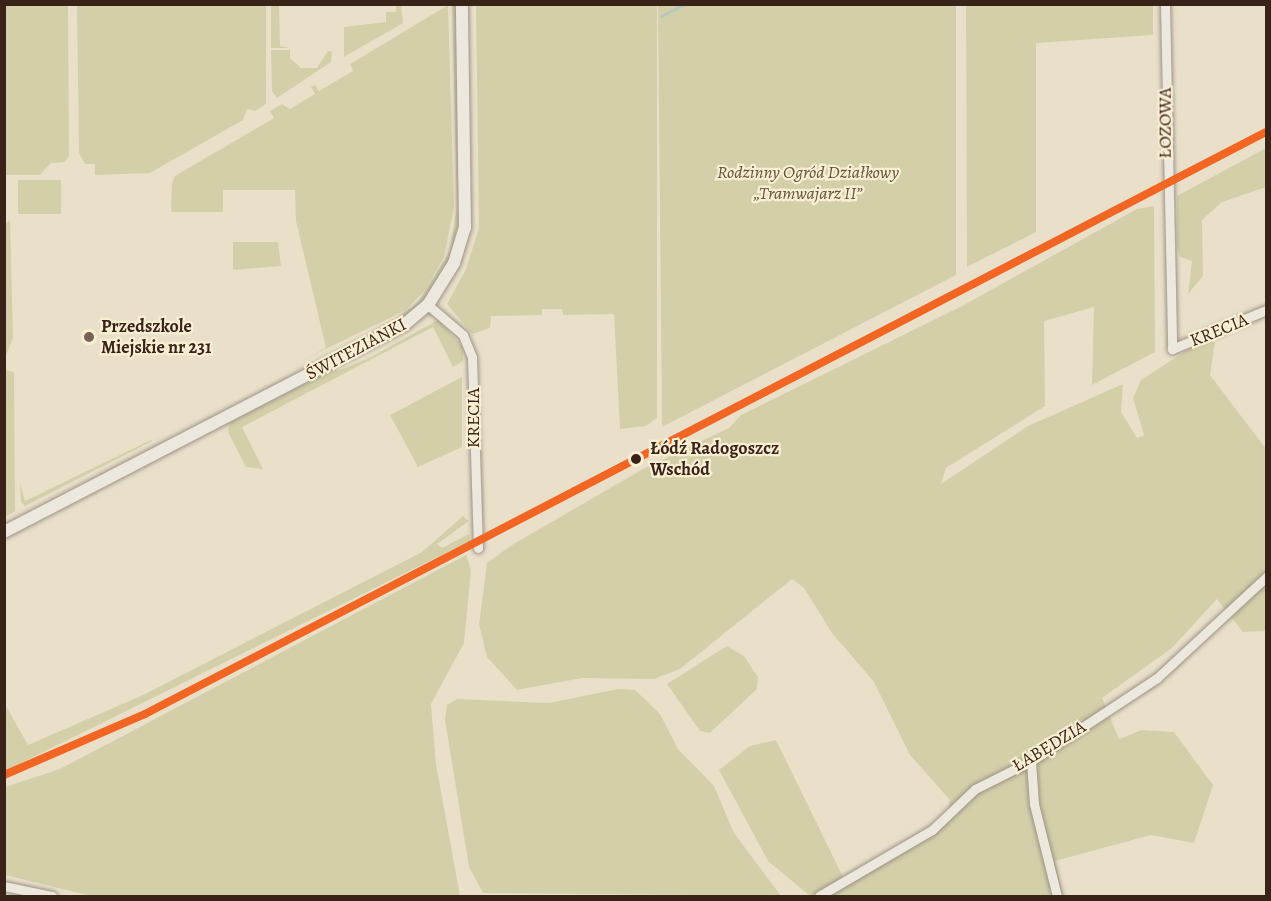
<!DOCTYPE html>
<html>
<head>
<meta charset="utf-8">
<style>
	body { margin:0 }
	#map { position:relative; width:1271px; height:901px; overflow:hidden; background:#eae0ca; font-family:Alegreya,serif }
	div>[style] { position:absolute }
	.green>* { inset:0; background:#d3d0a9; transform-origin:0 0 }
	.stream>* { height:3px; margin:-1.5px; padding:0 1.5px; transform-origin:1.5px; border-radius:1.5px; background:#b6c8bf }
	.roads { filter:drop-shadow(0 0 2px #9c9385) drop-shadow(0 0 2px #9c9385) }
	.minor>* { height:9px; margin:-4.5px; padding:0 4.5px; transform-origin:4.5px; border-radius:4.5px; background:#ede8dd }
	.tertiary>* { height:12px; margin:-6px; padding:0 6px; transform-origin:6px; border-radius:6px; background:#ede8dd }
	.rail-1>* { height:8px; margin:-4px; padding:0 4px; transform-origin:4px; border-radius:4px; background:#f26522 }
	.dots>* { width:16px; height:16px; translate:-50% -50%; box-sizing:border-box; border:3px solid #faeed3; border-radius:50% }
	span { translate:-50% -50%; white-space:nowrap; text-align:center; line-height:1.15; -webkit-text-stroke:4.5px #faeed3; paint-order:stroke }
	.street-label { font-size:18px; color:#392217 }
	.park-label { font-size:18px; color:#62523b; font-style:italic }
	.poi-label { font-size:18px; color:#392217; font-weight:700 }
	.left { translate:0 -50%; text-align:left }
	.stop-label { font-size:18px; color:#392217; font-weight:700 }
	.frame { position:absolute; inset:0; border:6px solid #392217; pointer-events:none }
</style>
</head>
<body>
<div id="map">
	<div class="green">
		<div style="clip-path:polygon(4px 5px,68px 5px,69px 156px,65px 162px,51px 163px,40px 175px,5px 175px)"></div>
		<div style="clip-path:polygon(77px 5px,266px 5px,266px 104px,255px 111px,247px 109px,243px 120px,150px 173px,95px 175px,95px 164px,85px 164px,79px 153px)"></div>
		<div style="clip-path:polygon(271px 5px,279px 5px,280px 46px,290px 48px,271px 48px)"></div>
		<div style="clip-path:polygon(396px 5px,401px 5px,403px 23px,344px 57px,344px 27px,386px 22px,386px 12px,396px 12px)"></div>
		<div style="clip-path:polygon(448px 5px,454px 207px,444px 257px,425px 290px,406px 310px,299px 362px,326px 348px,296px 221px,295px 190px,223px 190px,223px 212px,171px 212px,172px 183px,175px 176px,274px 118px,270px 111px,282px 104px,290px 109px,315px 94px,311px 87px,315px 85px,319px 91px,353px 71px,350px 64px)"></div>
		<div style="clip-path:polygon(452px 5px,456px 6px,459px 223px,449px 260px,422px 304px,404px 318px,336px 353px,416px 305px,450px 251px,457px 206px)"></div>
		<div style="clip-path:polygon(476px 5px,657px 5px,657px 418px,646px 426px,620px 429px,614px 314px,563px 315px,562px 309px,542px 309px,542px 315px,491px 316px,490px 328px,472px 334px,447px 304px,466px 269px,479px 228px)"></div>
		<div style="clip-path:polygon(658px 5px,956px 5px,956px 275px,662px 427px)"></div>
		<div style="clip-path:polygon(966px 5px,1153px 5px,1153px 35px,1036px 43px,1036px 232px,967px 267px)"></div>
		<div style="clip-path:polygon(271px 50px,290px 50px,290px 58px,301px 68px,317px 68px,328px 51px,332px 51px,331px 62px,277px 98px,272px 91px)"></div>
		<div style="clip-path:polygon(1266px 148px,1266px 187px,1222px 202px,1202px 220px,1203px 276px,1188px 294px,1192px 261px,1180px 257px,1177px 246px,1177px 196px)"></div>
		<div style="left:61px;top:180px;width:34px;height:43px;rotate:90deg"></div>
		<div style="clip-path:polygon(1154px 206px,1155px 352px,1092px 385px,1094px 307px,1044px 321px,1045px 406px,946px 468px,941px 484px,1028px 426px,1123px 384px,1121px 412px,1137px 438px,1144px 435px,1133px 398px,1141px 380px,1200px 342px,1215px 342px,1210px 375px,1266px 449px,1266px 631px,1243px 632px,1217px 599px,1172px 648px,1102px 698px,1119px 739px,1142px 730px,1174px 732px,1213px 785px,1194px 843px,1151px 835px,1055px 861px,1063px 896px,810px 896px,768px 861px,719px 770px,750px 746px,776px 740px,846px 883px,948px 819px,950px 800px,910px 755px,874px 682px,832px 633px,804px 588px,792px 579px,680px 669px,654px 679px,582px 678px,517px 690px,487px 657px,479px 624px,487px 563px,512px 545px,643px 469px,729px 428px,741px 415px,962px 306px,1137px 209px)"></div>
		<div style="clip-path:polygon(10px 220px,13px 338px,5px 358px,4px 225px)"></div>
		<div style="clip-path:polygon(233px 242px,278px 242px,281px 266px,233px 270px)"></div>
		<div style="clip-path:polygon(438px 320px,463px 347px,463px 361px,453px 367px,433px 327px,242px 427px,263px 469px,246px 467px,228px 432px,229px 423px,335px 368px,337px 371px,369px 358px)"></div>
		<div style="clip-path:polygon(5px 370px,14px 372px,15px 511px,5px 517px)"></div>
		<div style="clip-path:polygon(462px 377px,462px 447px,418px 467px,390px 415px)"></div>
		<div style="clip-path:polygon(151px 440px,152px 441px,25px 506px,21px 502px,20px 483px,25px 501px)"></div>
		<div style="clip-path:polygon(463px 516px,469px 521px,437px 544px,442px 548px,469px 534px,470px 541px,5px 771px,5px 704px,28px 745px,143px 695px,422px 552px)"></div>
		<div style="clip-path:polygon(466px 555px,471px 570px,464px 643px,431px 704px,436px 764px,460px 896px,91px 896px,5px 875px,5px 787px,60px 769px)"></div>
		<div style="clip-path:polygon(727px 646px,744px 656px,758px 677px,757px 689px,710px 733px,700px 731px,667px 684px)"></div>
		<div style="clip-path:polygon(618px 689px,635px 690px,660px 714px,678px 749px,714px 786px,734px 833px,781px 896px,483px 893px,469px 867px,445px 720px,447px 705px,457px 699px,549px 703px)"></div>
	</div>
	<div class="stream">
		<div style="left:661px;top:16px;width:27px;rotate:-27deg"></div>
	</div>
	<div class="roads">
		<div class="minor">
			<div style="left:1165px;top:4px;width:345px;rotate:88.8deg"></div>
			<div style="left:1172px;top:349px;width:102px;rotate:-22.5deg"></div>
			<div style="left:428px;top:305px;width:46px;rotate:40.6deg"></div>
			<div style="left:463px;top:335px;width:24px;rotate:68deg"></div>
			<div style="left:472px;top:357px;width:191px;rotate:88.2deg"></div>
			<div style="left:1031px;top:761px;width:43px;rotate:86deg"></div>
			<div style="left:1034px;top:804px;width:95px;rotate:76deg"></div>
			<div style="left:4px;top:886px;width:49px;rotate:11.8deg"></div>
			<div style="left:819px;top:896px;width:131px;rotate:-30.3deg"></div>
			<div style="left:932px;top:830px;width:59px;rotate:-43.6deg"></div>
			<div style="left:975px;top:789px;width:63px;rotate:-26.6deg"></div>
			<div style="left:1031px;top:761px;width:151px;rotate:-33.4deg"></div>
			<div style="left:1157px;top:678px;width:149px;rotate:-42.8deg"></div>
		</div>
		<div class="tertiary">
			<div style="left:4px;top:532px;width:452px;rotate:-27.4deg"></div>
			<div style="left:405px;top:324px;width:30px;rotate:-40deg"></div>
			<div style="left:428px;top:305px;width:49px;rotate:-58.2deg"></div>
			<div style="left:454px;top:263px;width:37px;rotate:-73deg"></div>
			<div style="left:465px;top:228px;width:224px;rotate:-90.8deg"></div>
		</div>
	</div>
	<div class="rail-1">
		<div style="left:4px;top:775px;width:154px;rotate:-23.4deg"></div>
		<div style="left:145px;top:714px;width:1263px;rotate:-27.44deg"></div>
	</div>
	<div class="dots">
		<div style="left:89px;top:337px;background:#776456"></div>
		<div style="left:636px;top:459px;background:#392217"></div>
	</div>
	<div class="street-label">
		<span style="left:1165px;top:123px;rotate:-90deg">ŁOZOWA</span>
		<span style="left:1219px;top:330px;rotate:-22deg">KRECIA</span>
		<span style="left:356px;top:349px;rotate:-28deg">ŚWITEZIANKI</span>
		<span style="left:473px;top:418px;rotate:-90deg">KRECIA</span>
		<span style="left:1049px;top:746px;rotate:-31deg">ŁABĘDZIA</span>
	</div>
	<div class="park-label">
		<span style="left:808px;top:183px">Rodzinny Ogród Działkowy<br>„Tramwajarz II”</span>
	</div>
	<div class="poi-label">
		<span class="left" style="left:101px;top:337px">Przedszkole<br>Miejskie nr 231</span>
	</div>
	<div class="stop-label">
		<span class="left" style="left:650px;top:459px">Łódź Radogoszcz<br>Wschód</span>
	</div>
	<div class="frame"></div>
</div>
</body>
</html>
